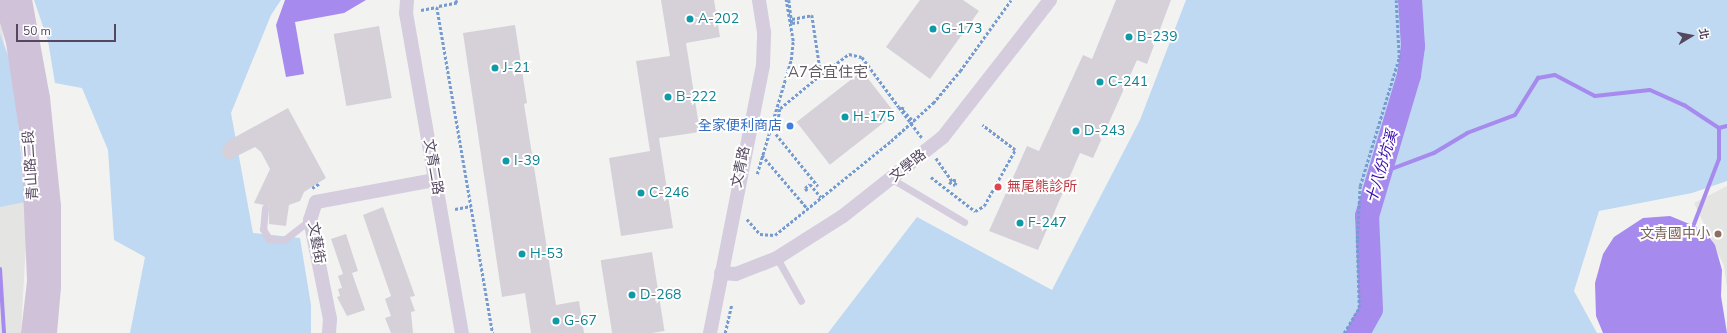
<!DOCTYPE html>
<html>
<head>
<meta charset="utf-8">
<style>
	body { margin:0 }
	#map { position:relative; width:1727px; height:333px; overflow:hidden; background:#f2f3f0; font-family:"Nunito Sans","Noto Sans TC",sans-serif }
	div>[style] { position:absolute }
	.education>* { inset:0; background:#e4e4e2 }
	.green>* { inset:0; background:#bed9f1 }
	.water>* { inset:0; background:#a68aee }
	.stream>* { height:4px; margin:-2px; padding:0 2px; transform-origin:2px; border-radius:2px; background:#a68aee }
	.river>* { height:24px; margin:-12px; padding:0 12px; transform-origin:12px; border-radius:12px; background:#a68aee }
	.building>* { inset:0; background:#d6d0d8; transform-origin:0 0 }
	.path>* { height:2.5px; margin-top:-1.25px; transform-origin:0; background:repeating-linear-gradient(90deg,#759bd0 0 3px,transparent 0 5px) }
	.lane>* { height:7px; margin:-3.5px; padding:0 3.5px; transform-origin:3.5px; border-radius:3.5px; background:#d5ccdd }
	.street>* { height:14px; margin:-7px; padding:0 7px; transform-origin:7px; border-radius:7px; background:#d5ccdd }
	.secondary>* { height:20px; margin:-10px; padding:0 10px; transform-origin:10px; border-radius:10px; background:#d0c2d9 }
	.dots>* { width:11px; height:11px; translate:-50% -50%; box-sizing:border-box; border:2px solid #fff; border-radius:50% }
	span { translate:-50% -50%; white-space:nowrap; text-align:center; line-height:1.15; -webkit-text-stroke:4px #fff; paint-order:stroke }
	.culture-label { font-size:14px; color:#0d838f }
	.left { translate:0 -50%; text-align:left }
	.shop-label { font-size:14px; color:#366cbe }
	.right { translate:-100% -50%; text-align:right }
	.street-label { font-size:14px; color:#54475e }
	.health-label { font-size:14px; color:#be3a42 }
	.education-label { font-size:14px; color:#785e54 }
	.neighbourhood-label { font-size:15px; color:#625c65 }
	.water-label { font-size:15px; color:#3709b0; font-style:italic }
	.north { position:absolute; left:1671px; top:16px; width:40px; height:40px; -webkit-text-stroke:3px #fff; paint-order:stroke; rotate:80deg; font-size:11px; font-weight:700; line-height:16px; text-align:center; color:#54475e }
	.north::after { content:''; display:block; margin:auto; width:14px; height:18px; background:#54475e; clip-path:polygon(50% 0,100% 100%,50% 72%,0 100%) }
	.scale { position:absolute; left:16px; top:24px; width:100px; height:18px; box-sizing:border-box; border:2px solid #54475e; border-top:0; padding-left:5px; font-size:12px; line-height:14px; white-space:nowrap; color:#54475e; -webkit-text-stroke:3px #fff; paint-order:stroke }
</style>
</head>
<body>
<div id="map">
	<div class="education">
		<div style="clip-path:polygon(0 15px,28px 206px,21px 333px,0 333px)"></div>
		<div style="clip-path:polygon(1727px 186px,1727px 288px,1724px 266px,1694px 203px)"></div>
	</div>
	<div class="green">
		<div style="clip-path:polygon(34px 0,281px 0,271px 15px,231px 113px,253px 233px,300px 238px,311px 305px,311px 333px,130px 333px,145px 257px,114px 240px,108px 150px,82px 88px,55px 83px,48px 41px)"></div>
		<div style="clip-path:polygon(1186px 0,1727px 0,1727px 181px,1692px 193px,1599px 211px,1574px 291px,1597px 333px,828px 333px,917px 217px,1052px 290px,1140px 120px)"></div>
		<div style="clip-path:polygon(0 34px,14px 71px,25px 202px,0 207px)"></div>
	</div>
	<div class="water">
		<div style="clip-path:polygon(285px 0,366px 0,344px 13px,295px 22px,304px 74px,286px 77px,276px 25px)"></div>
		<div style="clip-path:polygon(1670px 216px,1704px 230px,1715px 245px,1722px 270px,1721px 296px,1727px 333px,1603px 333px,1596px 316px,1595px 283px,1603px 254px,1614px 237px,1643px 218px)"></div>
	</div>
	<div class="stream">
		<div style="left:1378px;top:174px;width:60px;rotate:-20.6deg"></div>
		<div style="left:1434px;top:153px;width:39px;rotate:-31deg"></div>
		<div style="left:1467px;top:133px;width:51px;rotate:-20.6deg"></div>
		<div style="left:1515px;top:115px;width:44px;rotate:-58.1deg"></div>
		<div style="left:1538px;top:78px;width:17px;rotate:-10deg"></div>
		<div style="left:1555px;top:75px;width:45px;rotate:27.7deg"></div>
		<div style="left:1595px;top:96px;width:55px;rotate:-6.2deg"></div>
		<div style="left:1650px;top:90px;width:37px;rotate:24deg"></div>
		<div style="left:1684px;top:105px;width:42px;rotate:33.3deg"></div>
		<div style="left:1719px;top:128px;width:8px;rotate:-14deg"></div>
		<div style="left:1694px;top:224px;width:70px;rotate:-69deg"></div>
		<div style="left:1719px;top:159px;width:31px;rotate:-90deg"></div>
		<div style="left:0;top:269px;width:64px;rotate:86.4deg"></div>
	</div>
	<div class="river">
		<div style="left:1358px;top:333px;width:26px;rotate:-61deg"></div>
		<div style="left:1371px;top:310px;width:94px;rotate:-92.4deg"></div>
		<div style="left:1367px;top:216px;width:147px;rotate:-73.4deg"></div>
		<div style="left:1409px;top:75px;width:29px;rotate:-82deg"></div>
		<div style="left:1413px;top:46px;width:46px;rotate:-93.7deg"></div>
	</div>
	<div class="building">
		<div style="clip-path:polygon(661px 0,714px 0,720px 37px,686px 43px,700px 132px,659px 138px,673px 228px,621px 236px,609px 158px,650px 151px,636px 61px,670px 56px)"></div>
		<div style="clip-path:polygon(920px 0,963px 0,979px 11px,930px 79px,886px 47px)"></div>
		<div style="clip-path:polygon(1116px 0,1171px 0,1147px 64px,1137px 60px,1093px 158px,1080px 153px,1038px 250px,989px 231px,1027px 146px,1039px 151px,1083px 55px,1092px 59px)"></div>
		<div style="clip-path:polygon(515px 25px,527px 103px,524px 104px,556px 305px,579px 301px,584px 333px,531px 333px,525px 293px,502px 297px,463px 33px)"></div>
		<div style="left:379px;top:26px;width:73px;height:46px;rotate:80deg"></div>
		<div style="left:862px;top:71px;width:54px;height:83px;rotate:52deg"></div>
		<div style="clip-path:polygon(288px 108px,326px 178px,304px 192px,300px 201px,289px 205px,286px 226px,269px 224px,269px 206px,254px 203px,270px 169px,261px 152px,255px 147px,227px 161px,221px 149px,228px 141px)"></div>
		<div style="clip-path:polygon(383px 207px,415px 296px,410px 297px,415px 311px,411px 312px,413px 333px,391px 333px,385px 318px,391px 316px,385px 299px,391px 296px,363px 215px)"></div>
		<div style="clip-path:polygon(346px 234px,358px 271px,352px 273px,365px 310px,347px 316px,337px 297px,340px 296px,338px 289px,342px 288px,338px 276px,343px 274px,331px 239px)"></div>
		<div style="left:652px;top:252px;width:80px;height:52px;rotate:81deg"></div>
	</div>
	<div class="path">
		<div style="left:456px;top:0;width:3px;rotate:72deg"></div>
		<div style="left:457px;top:3px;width:20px;rotate:169deg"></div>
		<div style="left:437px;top:7px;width:331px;rotate:80.3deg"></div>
		<div style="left:789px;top:0;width:23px;rotate:83deg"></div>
		<div style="left:792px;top:23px;width:7px;rotate:-8deg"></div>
		<div style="left:421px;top:10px;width:16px;rotate:-11deg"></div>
		<div style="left:792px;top:19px;width:20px;rotate:-11deg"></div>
		<div style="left:812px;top:15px;width:61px;rotate:81.5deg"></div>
		<div style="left:821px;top:75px;width:53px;rotate:140.3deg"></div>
		<div style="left:780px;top:109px;width:25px;rotate:99deg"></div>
		<div style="left:776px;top:134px;width:67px;rotate:51.1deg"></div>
		<div style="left:821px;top:75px;width:35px;rotate:-37deg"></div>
		<div style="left:849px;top:54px;width:13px;rotate:13deg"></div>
		<div style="left:862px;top:57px;width:62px;rotate:53.5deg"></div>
		<div style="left:904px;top:109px;width:5px;rotate:-158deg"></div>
		<div style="left:899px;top:107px;width:39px;rotate:53deg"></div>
		<div style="left:903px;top:110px;width:16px;rotate:47deg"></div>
		<div style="left:762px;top:155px;width:70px;rotate:49.7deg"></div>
		<div style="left:936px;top:158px;width:29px;rotate:55deg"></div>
		<div style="left:757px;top:174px;width:119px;rotate:-73.4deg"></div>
		<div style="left:791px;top:60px;width:19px;rotate:-84deg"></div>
		<div style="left:793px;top:41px;width:42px;rotate:-99.7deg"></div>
		<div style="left:931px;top:177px;width:56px;rotate:37.7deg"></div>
		<div style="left:975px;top:211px;width:10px;rotate:-29deg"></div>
		<div style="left:984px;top:206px;width:64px;rotate:-61deg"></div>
		<div style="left:1015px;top:150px;width:41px;rotate:-142.9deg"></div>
		<div style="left:949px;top:182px;width:7px;rotate:27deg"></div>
		<div style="left:955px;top:185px;width:4px;rotate:-76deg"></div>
		<div style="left:956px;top:181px;width:4px;rotate:-166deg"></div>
		<div style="left:312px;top:188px;width:9px;rotate:-32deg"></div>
		<div style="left:807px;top:191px;width:4px;rotate:-124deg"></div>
		<div style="left:805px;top:188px;width:6px;rotate:-39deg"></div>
		<div style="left:810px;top:184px;width:17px;rotate:50deg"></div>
		<div style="left:455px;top:209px;width:16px;rotate:-11deg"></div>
		<div style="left:747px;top:219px;width:20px;rotate:49deg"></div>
		<div style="left:760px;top:234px;width:15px;rotate:4deg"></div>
		<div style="left:775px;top:235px;width:149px;rotate:-39deg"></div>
		<div style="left:891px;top:141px;width:57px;rotate:-42.1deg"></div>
		<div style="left:933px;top:103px;width:42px;rotate:-49.8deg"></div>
		<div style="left:960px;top:71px;width:87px;rotate:-54.3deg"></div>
		<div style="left:725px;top:333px;width:28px;rotate:-77deg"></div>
		<div style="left:1344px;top:333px;width:29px;rotate:-59deg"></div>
		<div style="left:1359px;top:308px;width:69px;rotate:-91.7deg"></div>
		<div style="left:1357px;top:239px;width:53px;rotate:-86.8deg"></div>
		<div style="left:1360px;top:186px;width:134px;rotate:-73.1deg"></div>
		<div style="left:1399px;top:58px;width:58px;rotate:-93deg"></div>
	</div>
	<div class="lane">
		<div style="left:892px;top:179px;width:84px;rotate:30.8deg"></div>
		<div style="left:265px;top:208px;width:21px;rotate:95deg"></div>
		<div style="left:263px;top:229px;width:12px;rotate:59deg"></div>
		<div style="left:269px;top:239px;width:15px;rotate:4deg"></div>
		<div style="left:284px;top:240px;width:33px;rotate:-38deg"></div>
		<div style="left:777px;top:258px;width:49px;rotate:60.8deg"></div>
	</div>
	<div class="street">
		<div style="left:407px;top:0;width:13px;rotate:94deg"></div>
		<div style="left:406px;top:13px;width:325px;rotate:80.1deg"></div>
		<div style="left:721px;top:273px;width:15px;rotate:4deg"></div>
		<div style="left:736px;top:274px;width:44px;rotate:-21.3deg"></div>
		<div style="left:777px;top:258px;width:78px;rotate:-32.5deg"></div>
		<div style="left:843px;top:216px;width:127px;rotate:-38.3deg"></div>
		<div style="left:943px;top:137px;width:174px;rotate:-52deg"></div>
		<div style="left:329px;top:333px;width:14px;rotate:-86deg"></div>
		<div style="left:330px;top:319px;width:101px;rotate:-101.4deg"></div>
		<div style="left:310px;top:220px;width:19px;rotate:-72deg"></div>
		<div style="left:316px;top:202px;width:121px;rotate:-10.5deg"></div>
		<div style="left:710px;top:333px;width:273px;rotate:-78.8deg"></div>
		<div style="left:763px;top:65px;width:33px;rotate:-88deg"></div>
		<div style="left:764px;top:32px;width:32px;rotate:-99deg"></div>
	</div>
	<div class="secondary">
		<div style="left:4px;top:0;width:44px;rotate:74.1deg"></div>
		<div style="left:16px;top:42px;width:101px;rotate:81.5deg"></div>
		<div style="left:31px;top:142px;width:140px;rotate:87.5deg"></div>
		<div style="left:37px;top:282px;width:51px;rotate:96.7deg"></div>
		<div style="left:22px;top:0;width:100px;rotate:79.6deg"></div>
		<div style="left:40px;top:98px;width:109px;rotate:84.2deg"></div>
		<div style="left:51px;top:206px;width:81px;rotate:90deg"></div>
		<div style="left:51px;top:287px;width:46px;rotate:95deg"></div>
	</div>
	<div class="dots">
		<div style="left:690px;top:19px;background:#0f9aa8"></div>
		<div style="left:933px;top:29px;background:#0f9aa8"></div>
		<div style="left:1129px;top:37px;background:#0f9aa8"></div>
		<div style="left:495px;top:68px;background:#0f9aa8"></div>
		<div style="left:1100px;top:82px;background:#0f9aa8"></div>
		<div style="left:668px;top:97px;background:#0f9aa8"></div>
		<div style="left:845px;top:117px;background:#0f9aa8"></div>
		<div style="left:790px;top:126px;background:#3f7fe0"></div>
		<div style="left:1076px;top:131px;background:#0f9aa8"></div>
		<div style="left:506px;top:161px;background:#0f9aa8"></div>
		<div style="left:998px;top:187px;background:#e0444e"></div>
		<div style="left:641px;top:193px;background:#0f9aa8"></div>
		<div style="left:1020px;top:223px;background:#0f9aa8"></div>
		<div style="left:1718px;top:234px;background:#8d6e63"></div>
		<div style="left:522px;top:254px;background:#0f9aa8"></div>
		<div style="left:632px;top:295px;background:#0f9aa8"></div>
		<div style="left:556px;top:321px;background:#0f9aa8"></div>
	</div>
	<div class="culture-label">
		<span class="left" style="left:698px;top:19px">A-202</span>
		<span class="left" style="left:941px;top:29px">G-173</span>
		<span class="left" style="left:1137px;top:37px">B-239</span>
		<span class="left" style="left:503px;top:68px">J-21</span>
		<span class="left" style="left:1108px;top:82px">C-241</span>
		<span class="left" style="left:676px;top:97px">B-222</span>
		<span class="left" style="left:853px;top:117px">H-175</span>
		<span class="left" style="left:1084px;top:131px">D-243</span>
		<span class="left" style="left:514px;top:161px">I-39</span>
		<span class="left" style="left:649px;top:193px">C-246</span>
		<span class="left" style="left:1028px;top:223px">F-247</span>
		<span class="left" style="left:530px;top:254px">H-53</span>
		<span class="left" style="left:640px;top:295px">D-268</span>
		<span class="left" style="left:564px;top:321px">G-67</span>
	</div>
	<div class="shop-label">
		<span class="right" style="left:782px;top:126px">全家便利商店</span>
	</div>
	<div class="street-label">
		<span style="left:31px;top:165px;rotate:-94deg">青山路二段</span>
		<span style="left:908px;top:166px;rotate:-39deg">文學路</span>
		<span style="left:433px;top:167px;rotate:80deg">文青二路</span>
		<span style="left:741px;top:167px;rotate:-78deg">文青路</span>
		<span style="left:316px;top:243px;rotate:80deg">文藝街</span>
	</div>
	<div class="health-label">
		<span class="left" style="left:1007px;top:187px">無尾熊診所</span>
	</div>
	<div class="education-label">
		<span class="right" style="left:1710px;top:234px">文青國中小</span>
	</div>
	<div class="neighbourhood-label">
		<span style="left:828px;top:73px">A7合宜住宅</span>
	</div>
	<div class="water-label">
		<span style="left:1382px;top:167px;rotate:-73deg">十八份坑溪</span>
	</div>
	<div class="north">北</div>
	<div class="scale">50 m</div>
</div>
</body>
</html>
